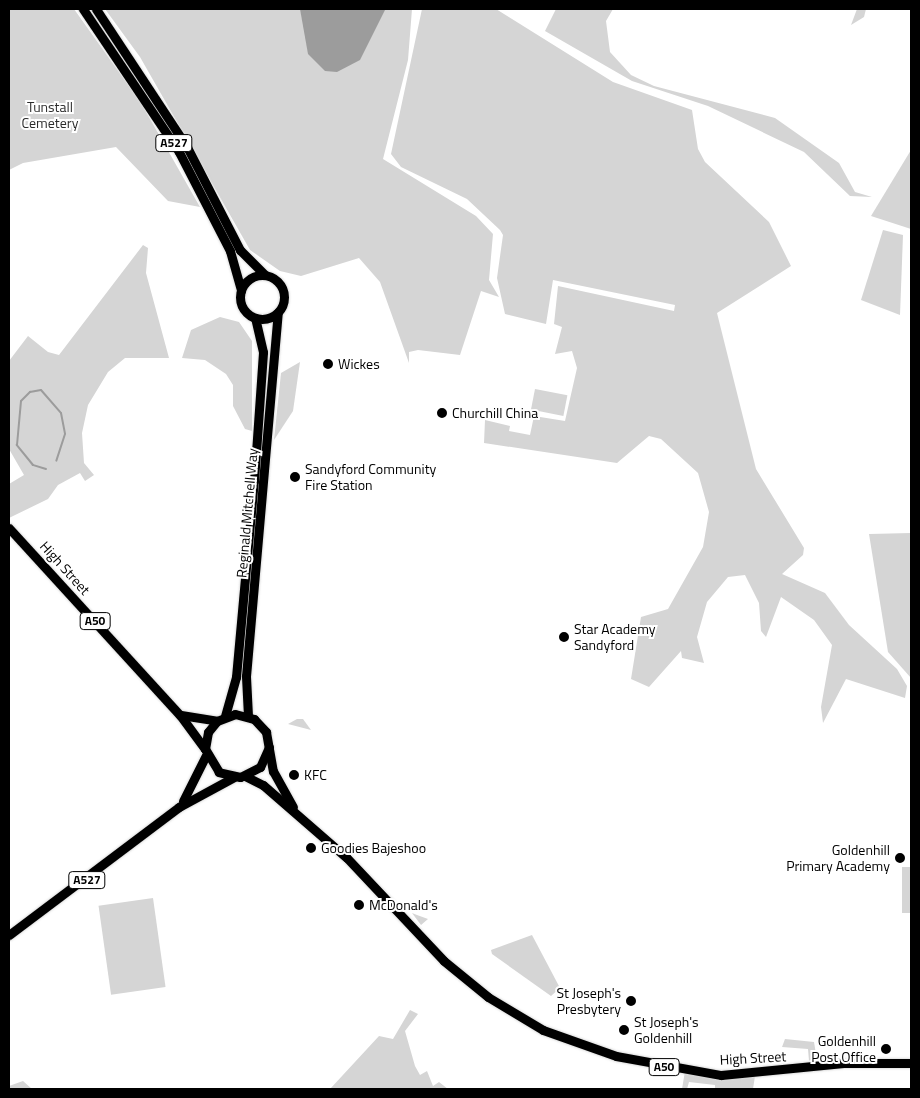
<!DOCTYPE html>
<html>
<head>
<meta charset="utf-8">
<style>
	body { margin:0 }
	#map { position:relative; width:920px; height:1098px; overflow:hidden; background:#fff; font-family:"Titillium Web",sans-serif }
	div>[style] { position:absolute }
	.green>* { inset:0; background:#d5d5d5; transform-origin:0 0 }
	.water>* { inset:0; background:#9c9c9c }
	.stream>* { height:2px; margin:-1px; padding:0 1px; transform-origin:1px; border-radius:1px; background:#9c9c9c }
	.roads { filter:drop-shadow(0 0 1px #dbdbdb) drop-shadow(0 0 1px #dbdbdb) }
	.primary>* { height:9px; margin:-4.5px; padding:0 4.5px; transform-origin:4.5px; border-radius:4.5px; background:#000 }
	.primary>.ring { margin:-4.5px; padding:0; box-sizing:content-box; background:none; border:9px solid #000; border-radius:50% }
	.dots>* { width:14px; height:14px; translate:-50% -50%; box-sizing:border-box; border:2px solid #fff; border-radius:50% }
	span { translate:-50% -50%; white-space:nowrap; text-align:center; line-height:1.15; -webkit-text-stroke:4px #fff; paint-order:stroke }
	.shield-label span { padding:1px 4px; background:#fff; border:1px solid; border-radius:4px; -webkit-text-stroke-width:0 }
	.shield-label { font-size:12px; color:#000; font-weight:700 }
	.park-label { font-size:14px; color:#2c2c2c }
	.poi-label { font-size:14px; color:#000 }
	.left { translate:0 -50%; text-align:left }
	.right { translate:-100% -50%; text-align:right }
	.street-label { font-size:14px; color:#000 }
	.frame { position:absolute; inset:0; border:10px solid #000; pointer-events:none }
</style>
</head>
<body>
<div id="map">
	<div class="green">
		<div style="clip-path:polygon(9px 9px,74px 9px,141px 103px,200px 207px,168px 201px,116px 147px,23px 163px,9px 170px)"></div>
		<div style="clip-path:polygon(105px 9px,412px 9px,408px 60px,383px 159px,476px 216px,493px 234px,489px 280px,499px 297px,481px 291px,460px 355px,418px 350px,409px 352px,409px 363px,380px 282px,359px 258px,301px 276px,280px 271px,250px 250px,140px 57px)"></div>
		<div style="clip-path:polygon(422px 9px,496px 9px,613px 82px,692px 110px,698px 149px,705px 162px,769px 222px,791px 266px,717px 313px,756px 469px,804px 548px,803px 555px,782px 574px,825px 593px,849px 625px,897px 669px,907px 686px,905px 698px,846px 679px,823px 723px,821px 707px,832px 645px,814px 620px,781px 597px,766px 637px,761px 631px,759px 603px,745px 575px,728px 577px,707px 602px,697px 637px,704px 663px,682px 658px,681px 651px,649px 687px,631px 679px,641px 617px,668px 609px,703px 547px,709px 512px,698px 473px,661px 439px,649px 436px,617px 463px,484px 443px,485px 420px,510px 426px,509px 431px,530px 435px,534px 416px,565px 421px,577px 368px,572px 351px,555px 354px,562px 327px,554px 324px,558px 286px,674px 311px,675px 305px,553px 280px,546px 324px,505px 314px,497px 278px,503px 235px,500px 230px,467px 199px,401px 167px,391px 154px)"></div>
		<div style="clip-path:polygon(556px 9px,613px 9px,606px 21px,610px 52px,631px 75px,654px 86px,775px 118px,839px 163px,855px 192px,872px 197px,850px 196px,804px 152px,708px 106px,632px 81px,545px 31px)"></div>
		<div style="clip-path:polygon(857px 9px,866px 9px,864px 17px,851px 25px)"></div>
		<div style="clip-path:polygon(911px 150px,911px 229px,871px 216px)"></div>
		<div style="clip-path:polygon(883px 230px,903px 235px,900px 315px,861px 300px)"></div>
		<div style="clip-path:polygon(143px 245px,148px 248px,146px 273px,169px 358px,125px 358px,108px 372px,88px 405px,82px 433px,84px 463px,94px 475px,85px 481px,80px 473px,58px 485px,48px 499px,9px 518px,9px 484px,24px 475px,9px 449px,9px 361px,28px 336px,48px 352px,59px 355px)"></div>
		<div style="clip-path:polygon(220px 317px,239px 322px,252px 341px,252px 431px,245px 429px,233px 406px,233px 385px,226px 374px,205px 360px,182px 358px,191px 330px)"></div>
		<div style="clip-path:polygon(300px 362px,293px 411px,274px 440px,281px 373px)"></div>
		<div style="left:535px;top:389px;width:33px;height:21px;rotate:11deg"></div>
		<div style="clip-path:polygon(911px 533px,911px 678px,888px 652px,869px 534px)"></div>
		<div style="clip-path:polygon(303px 719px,311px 730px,288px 724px,297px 719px)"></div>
		<div style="left:902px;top:867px;width:9px;height:46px"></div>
		<div style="left:153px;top:898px;width:90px;height:55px;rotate:82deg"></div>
		<div style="clip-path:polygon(412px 913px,417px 915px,428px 919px,421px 925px)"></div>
		<div style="clip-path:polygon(532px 935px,560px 988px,551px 996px,492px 954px,491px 950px)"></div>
		<div style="clip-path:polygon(410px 1010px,418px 1014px,405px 1031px,415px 1066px,420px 1075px,427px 1071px,433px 1086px,439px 1082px,448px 1089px,330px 1089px,379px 1036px,393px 1039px)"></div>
		<div style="clip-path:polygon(785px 1039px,814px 1042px,817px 1060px,810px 1060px,809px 1061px,808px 1049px,782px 1047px)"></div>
		<div style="clip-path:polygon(685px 1071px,721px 1076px,755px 1076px,753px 1089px,715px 1089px,715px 1085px,689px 1082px,687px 1089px,682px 1089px)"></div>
		<div style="clip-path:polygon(23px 1081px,32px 1089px,9px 1089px,9px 1086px)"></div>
	</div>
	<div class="water">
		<div style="clip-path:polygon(300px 9px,385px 9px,385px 10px,360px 60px,337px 72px,325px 71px,308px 54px)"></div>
	</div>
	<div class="stream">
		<div style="left:46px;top:469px;width:14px;rotate:-163deg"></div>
		<div style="left:33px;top:465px;width:26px;rotate:-129deg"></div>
		<div style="left:17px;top:445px;width:44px;rotate:-84.8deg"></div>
		<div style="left:21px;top:401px;width:13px;rotate:-45deg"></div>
		<div style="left:30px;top:392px;width:11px;rotate:-10deg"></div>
		<div style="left:41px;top:390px;width:30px;rotate:49deg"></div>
		<div style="left:61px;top:413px;width:21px;rotate:79deg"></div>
		<div style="left:65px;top:434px;width:28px;rotate:108deg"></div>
	</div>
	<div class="roads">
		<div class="primary">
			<div style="left:83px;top:9px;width:172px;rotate:56.1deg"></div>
			<div style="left:179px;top:152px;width:111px;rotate:62.7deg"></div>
			<div style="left:230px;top:251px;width:41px;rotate:74.2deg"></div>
			<div style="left:96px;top:9px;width:165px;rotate:56.6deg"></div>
			<div style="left:187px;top:147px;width:116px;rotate:62.8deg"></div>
			<div style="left:240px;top:250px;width:35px;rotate:45deg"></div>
			<div class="ring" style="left:240px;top:275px;width:35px;height:35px"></div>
			<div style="left:9px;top:528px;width:253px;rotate:47.6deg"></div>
			<div style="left:180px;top:715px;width:42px;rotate:53.7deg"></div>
			<div style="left:181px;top:715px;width:36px;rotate:9deg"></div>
			<div style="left:225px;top:716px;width:41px;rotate:-74.2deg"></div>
			<div style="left:236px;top:677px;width:197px;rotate:-84.8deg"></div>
			<div style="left:254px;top:481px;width:129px;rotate:-86deg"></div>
			<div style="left:263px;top:352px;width:35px;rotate:-103deg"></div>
			<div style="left:248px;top:716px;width:40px;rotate:-92.9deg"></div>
			<div style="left:246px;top:676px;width:365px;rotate:-85deg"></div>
			<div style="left:269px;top:747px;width:22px;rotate:114deg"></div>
			<div style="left:260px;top:767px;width:22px;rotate:153deg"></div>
			<div style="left:240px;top:777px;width:22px;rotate:-167deg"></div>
			<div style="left:219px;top:772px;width:27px;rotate:-121deg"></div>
			<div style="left:205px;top:749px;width:17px;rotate:-80deg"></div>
			<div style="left:208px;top:732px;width:14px;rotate:-51deg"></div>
			<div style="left:217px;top:721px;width:19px;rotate:-21deg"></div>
			<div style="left:235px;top:714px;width:20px;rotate:15deg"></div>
			<div style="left:254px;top:719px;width:18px;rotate:47deg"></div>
			<div style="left:266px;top:732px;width:40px;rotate:80deg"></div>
			<div style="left:273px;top:771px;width:41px;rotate:60.9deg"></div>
			<div style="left:245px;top:776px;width:20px;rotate:27deg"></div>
			<div style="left:263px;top:785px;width:111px;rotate:41deg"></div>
			<div style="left:347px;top:858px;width:141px;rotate:46.7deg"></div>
			<div style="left:444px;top:961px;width:57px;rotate:39.3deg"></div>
			<div style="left:488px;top:997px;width:64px;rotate:31deg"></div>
			<div style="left:543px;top:1030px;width:77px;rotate:19.6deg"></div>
			<div style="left:616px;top:1056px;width:107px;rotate:10.3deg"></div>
			<div style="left:721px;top:1075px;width:123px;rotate:-5.6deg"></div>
			<div style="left:843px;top:1063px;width:68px"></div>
			<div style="left:183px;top:801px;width:51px;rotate:-63.4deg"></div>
			<div style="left:9px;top:935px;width:213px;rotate:-37deg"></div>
			<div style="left:179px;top:807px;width:63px;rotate:-28.6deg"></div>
		</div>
	</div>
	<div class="dots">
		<div style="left:328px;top:364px;background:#000"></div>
		<div style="left:442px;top:413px;background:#000"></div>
		<div style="left:295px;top:477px;background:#000"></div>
		<div style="left:564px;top:637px;background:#000"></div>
		<div style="left:294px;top:775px;background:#000"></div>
		<div style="left:311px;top:848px;background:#000"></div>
		<div style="left:900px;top:858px;background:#000"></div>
		<div style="left:359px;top:905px;background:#000"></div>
		<div style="left:631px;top:1001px;background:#000"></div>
		<div style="left:624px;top:1030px;background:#000"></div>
		<div style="left:886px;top:1049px;background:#000"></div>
	</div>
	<div class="shield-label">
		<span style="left:174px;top:143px">A527</span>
		<span style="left:95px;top:621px">A50</span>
		<span style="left:87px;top:880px">A527</span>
		<span style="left:664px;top:1067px">A50</span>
	</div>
	<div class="park-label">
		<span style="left:50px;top:115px">Tunstall<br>Cemetery</span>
	</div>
	<div class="poi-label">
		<span class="left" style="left:338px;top:364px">Wickes</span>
		<span class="left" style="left:452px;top:413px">Churchill China</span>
		<span class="left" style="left:305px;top:477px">Sandyford Community<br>Fire Station</span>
		<span class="left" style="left:574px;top:637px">Star Academy<br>Sandyford</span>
		<span class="left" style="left:304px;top:775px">KFC</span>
		<span class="left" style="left:321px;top:848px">Goodies Bajeshoo</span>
		<span class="right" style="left:890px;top:858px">Goldenhill<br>Primary Academy</span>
		<span class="left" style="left:369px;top:905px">McDonald's</span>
		<span class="right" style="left:621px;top:1001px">St Joseph's<br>Presbytery</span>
		<span class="left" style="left:634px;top:1030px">St Joseph's<br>Goldenhill</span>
		<span class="right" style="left:876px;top:1049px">Goldenhill<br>Post Office</span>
	</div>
	<div class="street-label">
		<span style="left:247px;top:513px;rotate:-85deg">Reginald Mitchell Way</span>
		<span style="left:65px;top:568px;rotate:48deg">High Street</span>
		<span style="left:753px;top:1058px;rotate:-3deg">High Street</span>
	</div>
	<div class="frame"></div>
</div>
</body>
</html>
